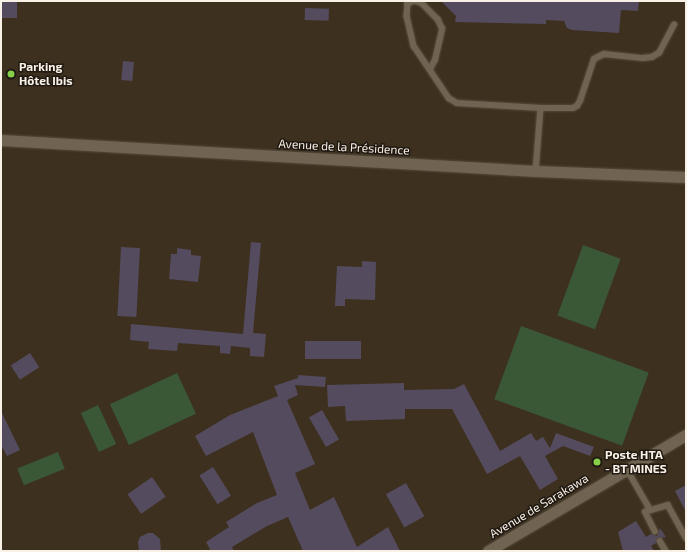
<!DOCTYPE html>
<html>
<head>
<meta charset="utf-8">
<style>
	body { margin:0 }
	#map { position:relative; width:687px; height:552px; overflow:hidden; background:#3d301f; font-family:"Exo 2",sans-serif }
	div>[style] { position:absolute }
	.green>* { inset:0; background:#3a5736; transform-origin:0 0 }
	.building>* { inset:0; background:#544b5e; transform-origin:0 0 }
	.roads { filter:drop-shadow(0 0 1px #564c3d) drop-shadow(0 0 1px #564c3d) }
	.service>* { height:5.5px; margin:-2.75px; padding:0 2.75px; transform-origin:2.75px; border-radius:2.75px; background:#716351 }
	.minor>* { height:11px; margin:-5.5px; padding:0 5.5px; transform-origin:5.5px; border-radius:5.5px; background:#716351 }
	.dots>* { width:11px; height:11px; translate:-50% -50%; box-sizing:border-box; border:2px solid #1f1912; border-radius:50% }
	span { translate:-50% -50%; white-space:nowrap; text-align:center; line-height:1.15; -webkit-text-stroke:3px #1f1912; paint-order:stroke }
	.poi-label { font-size:12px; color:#f9f1e6; font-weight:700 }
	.left { translate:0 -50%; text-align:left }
	.street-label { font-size:12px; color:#f9f1e6 }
	.frame { position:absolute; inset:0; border:2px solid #f9f1e6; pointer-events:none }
</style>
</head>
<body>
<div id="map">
	<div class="green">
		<div style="left:583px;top:245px;width:40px;height:75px;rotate:20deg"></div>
		<div style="left:521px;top:326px;width:136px;height:78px;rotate:20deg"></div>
		<div style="left:177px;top:373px;width:45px;height:74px;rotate:65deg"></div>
		<div style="left:98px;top:405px;width:43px;height:19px;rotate:65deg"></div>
		<div style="left:58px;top:452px;width:18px;height:44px;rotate:68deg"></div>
	</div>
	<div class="building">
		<div style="left:1px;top:1px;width:16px;height:17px"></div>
		<div style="clip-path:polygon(441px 1px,639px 1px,638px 11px,621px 10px,619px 33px,572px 30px,567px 28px,564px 21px,546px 20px,546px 24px,455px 22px,456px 16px)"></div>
		<div style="left:305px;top:8px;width:24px;height:12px;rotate:2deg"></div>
		<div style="left:123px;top:61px;width:11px;height:19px;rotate:5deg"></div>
		<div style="clip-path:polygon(251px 242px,261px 243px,253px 333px,266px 334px,264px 357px,250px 356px,250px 348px,231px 346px,230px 354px,220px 353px,220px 346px,178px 343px,177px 351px,148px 349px,149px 342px,130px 340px,131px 324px,243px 334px)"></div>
		<div style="left:121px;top:247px;width:19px;height:69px;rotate:3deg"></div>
		<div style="clip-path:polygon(177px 248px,191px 250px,191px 255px,201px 256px,198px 282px,169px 279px,171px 254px,177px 254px)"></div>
		<div style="clip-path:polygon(362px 261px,376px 262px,375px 300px,345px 299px,345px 306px,335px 306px,337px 266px,362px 267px)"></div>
		<div style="left:305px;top:341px;width:56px;height:18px"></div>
		<div style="left:30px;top:353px;width:17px;height:23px;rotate:57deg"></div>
		<div style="clip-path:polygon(298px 375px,326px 377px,325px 387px,295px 385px,298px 395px,287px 400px,315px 464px,295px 473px,310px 510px,334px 497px,357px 547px,388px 527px,400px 551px,303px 551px,288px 517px,267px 526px,232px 547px,234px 551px,211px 551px,206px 542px,229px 527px,226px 522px,257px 503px,277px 495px,253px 432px,206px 456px,195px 436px,230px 415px,278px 396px,274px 386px,298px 378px)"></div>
		<div style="clip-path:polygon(404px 383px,404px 390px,454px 389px,464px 384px,500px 451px,531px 433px,536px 441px,543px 437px,550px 448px,556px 433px,594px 447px,590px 456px,563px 446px,545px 456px,558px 479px,540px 490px,520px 456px,487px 474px,452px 409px,405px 409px,405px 419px,346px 421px,345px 406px,328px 407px,327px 385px)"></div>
		<div style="left:322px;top:410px;width:34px;height:15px;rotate:60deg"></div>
		<div style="clip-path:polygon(1px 411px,20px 450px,7px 456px,1px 445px)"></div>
		<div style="left:213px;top:467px;width:34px;height:16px;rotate:58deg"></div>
		<div style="left:152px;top:477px;width:24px;height:30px;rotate:55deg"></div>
		<div style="left:406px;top:483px;width:38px;height:23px;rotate:61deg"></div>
		<div style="clip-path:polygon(686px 485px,686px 512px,675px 491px)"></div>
		<div style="clip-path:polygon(636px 521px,646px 537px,651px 534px,657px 536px,660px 528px,666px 537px,657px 539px,656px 543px,651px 546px,654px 551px,623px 551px,618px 532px)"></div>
		<div style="clip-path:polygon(148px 533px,153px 533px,160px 539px,161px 551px,139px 551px,138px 542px,140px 537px)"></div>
	</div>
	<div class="roads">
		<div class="service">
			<div style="left:430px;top:69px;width:10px;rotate:-61deg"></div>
			<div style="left:435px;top:60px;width:32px;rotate:-77deg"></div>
			<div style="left:442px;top:29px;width:10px;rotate:-114deg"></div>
			<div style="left:438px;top:20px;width:24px;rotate:-135deg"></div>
			<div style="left:421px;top:3px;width:7px;rotate:-164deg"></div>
			<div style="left:414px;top:1px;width:7px;rotate:153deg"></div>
			<div style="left:408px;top:4px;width:12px;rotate:95deg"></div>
			<div style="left:407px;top:16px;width:31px;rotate:77deg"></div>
			<div style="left:414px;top:46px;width:63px;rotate:56.1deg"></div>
			<div style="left:449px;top:98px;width:9px;rotate:32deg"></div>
			<div style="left:457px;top:103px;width:84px;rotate:3.4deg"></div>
			<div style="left:541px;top:108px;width:63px;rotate:94.5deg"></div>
			<div style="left:541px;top:108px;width:32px"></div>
			<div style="left:573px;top:108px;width:4px;rotate:-27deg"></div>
			<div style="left:577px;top:106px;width:6px;rotate:-59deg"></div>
			<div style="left:580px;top:101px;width:44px;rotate:-71.6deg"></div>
			<div style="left:594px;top:59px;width:11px;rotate:-27deg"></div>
			<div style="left:604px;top:54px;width:39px;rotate:6deg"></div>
			<div style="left:643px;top:58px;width:9px;rotate:-6deg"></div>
			<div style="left:652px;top:57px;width:8px;rotate:-30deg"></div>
			<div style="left:659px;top:53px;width:32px;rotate:-62deg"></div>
			<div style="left:627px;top:469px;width:46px;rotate:60.1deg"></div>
			<div style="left:655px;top:532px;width:22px;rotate:-117deg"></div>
			<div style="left:645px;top:512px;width:24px;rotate:-17deg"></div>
			<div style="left:668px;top:505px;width:38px;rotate:61deg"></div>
			<div style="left:660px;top:541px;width:12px;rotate:59deg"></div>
		</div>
		<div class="minor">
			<div style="left:1px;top:140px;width:536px;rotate:3.32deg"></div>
			<div style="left:536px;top:171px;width:150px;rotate:2.3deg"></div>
			<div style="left:488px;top:551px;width:229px;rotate:-30.4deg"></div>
		</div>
	</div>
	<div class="dots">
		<div style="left:11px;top:74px;background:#88cf49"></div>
		<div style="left:597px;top:462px;background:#88cf49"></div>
	</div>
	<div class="poi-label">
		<span class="left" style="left:19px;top:74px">Parking<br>Hôtel Ibis</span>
		<span class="left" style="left:605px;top:462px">Poste HTA<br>- BT MINES</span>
	</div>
	<div class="street-label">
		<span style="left:344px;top:147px;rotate:3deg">Avenue de la Présidence</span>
		<span style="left:539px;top:506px;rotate:-31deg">Avenue de Sarakawa</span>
	</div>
	<div class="frame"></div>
</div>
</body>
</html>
